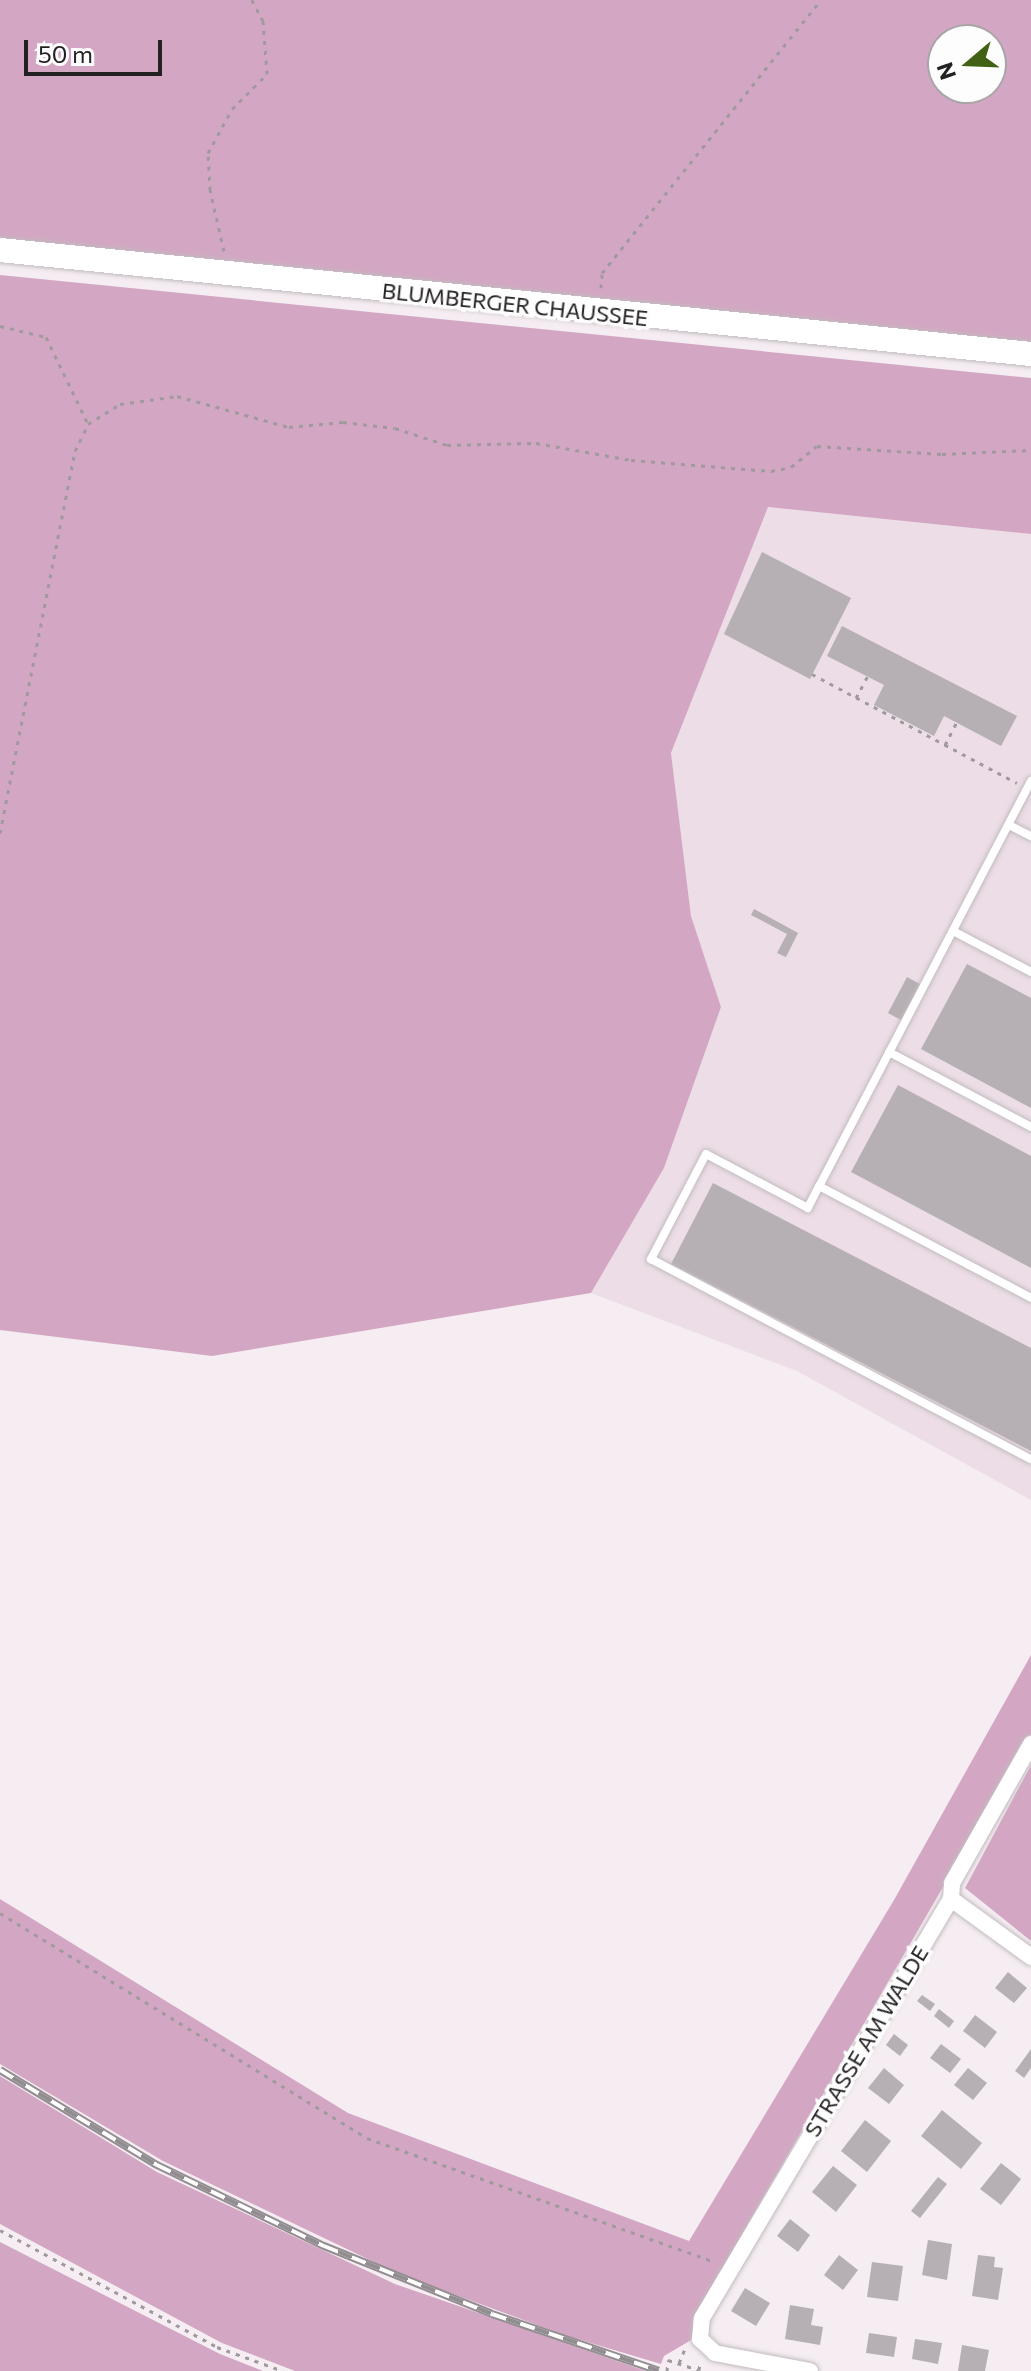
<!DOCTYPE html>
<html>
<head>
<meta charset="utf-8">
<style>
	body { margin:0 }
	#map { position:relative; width:1031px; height:2371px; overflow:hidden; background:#f5edf2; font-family:Commissioner,sans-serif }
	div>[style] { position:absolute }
	.built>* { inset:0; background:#ecdde6 }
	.forest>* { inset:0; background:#d3a7c3 }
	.building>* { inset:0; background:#b6afb3 }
	.path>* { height:3px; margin-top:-1.5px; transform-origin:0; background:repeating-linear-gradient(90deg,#a09a9e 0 4px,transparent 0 10px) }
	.roads { filter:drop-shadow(0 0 2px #c2bbbf) drop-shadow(0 0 2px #c2bbbf) }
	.lane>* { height:8px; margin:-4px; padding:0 4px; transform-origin:4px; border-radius:4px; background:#fff }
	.street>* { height:16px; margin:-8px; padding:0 8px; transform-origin:8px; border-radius:8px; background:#fff }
	.primary>* { height:24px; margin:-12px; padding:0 12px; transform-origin:12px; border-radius:12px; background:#fff }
	.rail>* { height:8px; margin-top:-4px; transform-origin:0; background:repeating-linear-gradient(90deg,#fefdfe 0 15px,#928d90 0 30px); box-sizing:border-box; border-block:2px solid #928d90 }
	span { translate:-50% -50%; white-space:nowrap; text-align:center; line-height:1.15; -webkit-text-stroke:7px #fefdfe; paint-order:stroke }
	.street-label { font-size:22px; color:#242123 }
	.north { position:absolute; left:927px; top:24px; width:80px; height:80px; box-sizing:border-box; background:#fefdfe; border:2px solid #a7a5a6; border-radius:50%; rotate:251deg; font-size:22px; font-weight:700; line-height:32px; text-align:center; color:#242123 }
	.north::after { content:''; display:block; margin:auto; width:28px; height:36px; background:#416115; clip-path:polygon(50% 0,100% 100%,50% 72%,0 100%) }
	.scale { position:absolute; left:24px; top:40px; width:138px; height:36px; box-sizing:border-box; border:4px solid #242123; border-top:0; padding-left:10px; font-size:24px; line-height:28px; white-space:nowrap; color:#242123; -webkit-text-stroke:6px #fefdfe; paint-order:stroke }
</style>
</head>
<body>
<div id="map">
	<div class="built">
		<i style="clip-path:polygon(768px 507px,1031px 534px,1031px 1500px,797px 1371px,591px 1293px,664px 1168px,721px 1007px,691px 916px,671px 753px)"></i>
	</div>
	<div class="forest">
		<i style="clip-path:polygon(evenodd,0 0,1031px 0,1031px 342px,0 238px,0 0,943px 40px,991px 40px,991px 88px,943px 88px,943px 40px)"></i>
		<i style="clip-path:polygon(0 275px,1031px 378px,1031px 534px,768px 507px,671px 753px,691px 916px,721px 1007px,664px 1168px,591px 1293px,212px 1356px,0 1330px)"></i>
		<i style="clip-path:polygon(1031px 1655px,1031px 1735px,693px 2319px,693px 2339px,664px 2356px,661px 2364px,567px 2336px,399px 2274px,163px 2161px,0 2064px,0 1899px,348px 2113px,689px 2241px,894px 1900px)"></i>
		<i style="clip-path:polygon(1031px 1765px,1031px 1941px,965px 1888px)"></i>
		<i style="clip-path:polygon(0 2076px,157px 2172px,395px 2284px,646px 2371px,295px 2371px,222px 2343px,0 2224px)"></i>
		<i style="clip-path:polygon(0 2242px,220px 2354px,263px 2371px,0 2371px)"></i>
	</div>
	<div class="building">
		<i style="clip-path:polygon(762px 552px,851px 598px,810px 679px,724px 634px)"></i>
		<i style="clip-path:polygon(842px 626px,1017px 716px,1001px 746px,944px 716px,934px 736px,874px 705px,884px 685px,827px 656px)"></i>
		<i style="clip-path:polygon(754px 909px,798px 933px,786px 957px,777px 953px,787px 934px,751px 915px)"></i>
		<i style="clip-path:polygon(967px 964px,1031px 998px,1031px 1108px,921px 1049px)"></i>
		<i style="clip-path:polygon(907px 977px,920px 984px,901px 1020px,888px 1013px)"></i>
		<i style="clip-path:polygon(898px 1085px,1031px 1156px,1031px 1268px,851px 1172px)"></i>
		<i style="clip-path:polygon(713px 1183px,1031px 1348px,1031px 1451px,671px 1264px)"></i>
		<i style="clip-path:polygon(1008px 1972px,1027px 1988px,1014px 2003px,995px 1988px)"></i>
		<i style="clip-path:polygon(922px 1995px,935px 2004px,930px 2011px,917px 2001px)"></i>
		<i style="clip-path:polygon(939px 2009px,954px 2021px,949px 2028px,934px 2016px)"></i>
		<i style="clip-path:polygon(975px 2015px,997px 2032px,985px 2048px,963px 2031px)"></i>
		<i style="clip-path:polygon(894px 2034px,908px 2045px,900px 2056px,886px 2045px)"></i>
		<i style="clip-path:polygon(941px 2044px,961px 2059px,950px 2073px,930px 2058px)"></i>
		<i style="clip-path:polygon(1031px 2049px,1031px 2068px,1024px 2078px,1015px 2071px)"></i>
		<i style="clip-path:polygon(884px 2068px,904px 2085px,889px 2104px,868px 2088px)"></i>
		<i style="clip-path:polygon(968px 2068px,987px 2083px,973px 2100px,954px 2085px)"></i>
		<i style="clip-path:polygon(942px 2110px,982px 2143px,961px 2169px,921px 2136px)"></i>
		<i style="clip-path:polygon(865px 2120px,891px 2141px,867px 2172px,841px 2151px)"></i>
		<i style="clip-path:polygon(1001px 2163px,1021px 2179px,1001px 2205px,980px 2189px)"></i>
		<i style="clip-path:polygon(833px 2166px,857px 2185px,836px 2212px,812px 2192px)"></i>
		<i style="clip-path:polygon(938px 2177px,947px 2184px,920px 2218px,911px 2211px)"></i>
		<i style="clip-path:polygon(790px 2219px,810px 2235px,798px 2252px,777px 2236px)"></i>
		<i style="clip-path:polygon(928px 2240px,952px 2244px,947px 2280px,922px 2275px)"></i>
		<i style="clip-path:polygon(839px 2255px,858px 2270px,843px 2290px,824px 2275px)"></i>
		<i style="clip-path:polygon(978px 2255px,995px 2257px,994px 2267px,1003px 2268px,998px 2300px,972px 2296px)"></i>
		<i style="clip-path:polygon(872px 2262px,903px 2266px,898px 2301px,867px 2297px)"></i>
		<i style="clip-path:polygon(745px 2288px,770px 2303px,756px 2326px,731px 2311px)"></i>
		<i style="clip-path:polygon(790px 2305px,814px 2309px,811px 2325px,823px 2327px,820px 2345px,785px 2339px)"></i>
		<i style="clip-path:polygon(869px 2333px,897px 2337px,894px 2357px,866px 2353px)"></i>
		<i style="clip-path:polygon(915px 2339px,942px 2343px,938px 2364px,912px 2359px)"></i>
		<i style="clip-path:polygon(962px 2345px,989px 2350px,985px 2371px,958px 2371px)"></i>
	</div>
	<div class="path">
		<i style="left:224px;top:251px;width:63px;rotate:-102.9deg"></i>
		<i style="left:210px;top:190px;width:37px;rotate:-93deg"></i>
		<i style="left:208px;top:153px;width:50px;rotate:-61.4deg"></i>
		<i style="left:232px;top:109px;width:49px;rotate:-45deg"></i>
		<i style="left:267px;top:74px;width:53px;rotate:-94.3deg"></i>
		<i style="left:263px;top:21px;width:24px;rotate:-118deg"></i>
		<i style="left:601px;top:288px;width:15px;rotate:-86deg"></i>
		<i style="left:602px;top:273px;width:350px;rotate:-51.3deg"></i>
		<i style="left:0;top:326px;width:47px;rotate:13.4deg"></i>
		<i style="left:46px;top:337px;width:97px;rotate:64.2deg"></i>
		<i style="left:812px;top:674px;width:232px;rotate:28deg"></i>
		<i style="left:856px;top:698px;width:24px;rotate:-62deg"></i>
		<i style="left:945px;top:745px;width:25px;rotate:-63deg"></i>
		<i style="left:0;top:833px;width:389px;rotate:-78.9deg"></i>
		<i style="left:75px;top:451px;width:30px;rotate:-64deg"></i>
		<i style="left:88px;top:424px;width:38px;rotate:-32deg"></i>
		<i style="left:120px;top:404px;width:58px;rotate:-8deg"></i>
		<i style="left:177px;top:396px;width:116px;rotate:15.5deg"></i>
		<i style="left:289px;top:427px;width:54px;rotate:-5.3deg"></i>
		<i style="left:343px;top:422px;width:52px;rotate:6.6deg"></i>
		<i style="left:395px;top:428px;width:55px;rotate:18.1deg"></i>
		<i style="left:447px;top:445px;width:89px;rotate:-1.3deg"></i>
		<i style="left:536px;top:443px;width:97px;rotate:10.1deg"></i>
		<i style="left:631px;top:460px;width:140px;rotate:4.5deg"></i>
		<i style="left:771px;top:471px;width:20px;rotate:-11deg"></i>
		<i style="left:791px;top:467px;width:33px;rotate:-39deg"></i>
		<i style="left:817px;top:446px;width:125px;rotate:3.7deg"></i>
		<i style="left:942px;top:454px;width:89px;rotate:-2.6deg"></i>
		<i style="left:0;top:1913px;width:430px;rotate:31.5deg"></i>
		<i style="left:367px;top:2138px;width:370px;rotate:19.6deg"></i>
		<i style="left:0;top:2230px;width:247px;rotate:28.3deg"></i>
		<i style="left:217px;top:2347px;width:70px;rotate:20deg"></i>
		<i style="left:679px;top:2363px;width:15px;rotate:-67deg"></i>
		<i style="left:667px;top:2371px;width:11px;rotate:-85deg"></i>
		<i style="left:668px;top:2360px;width:33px;rotate:18deg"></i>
		<i style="left:699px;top:2370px;width:6px;rotate:-81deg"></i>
	</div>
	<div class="roads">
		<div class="lane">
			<i style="left:1031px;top:781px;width:457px;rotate:117.6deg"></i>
			<i style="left:819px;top:1186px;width:240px;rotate:27.8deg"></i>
			<i style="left:1009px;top:825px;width:25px;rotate:27deg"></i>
			<i style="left:953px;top:931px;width:88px;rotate:27.7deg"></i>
			<i style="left:889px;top:1052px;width:161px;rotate:27.8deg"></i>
			<i style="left:819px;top:1186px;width:25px;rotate:117deg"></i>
			<i style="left:808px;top:1208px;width:115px;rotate:-152.1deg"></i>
			<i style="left:706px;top:1154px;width:119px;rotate:117.6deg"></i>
			<i style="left:651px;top:1259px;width:429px;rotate:27.8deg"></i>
		</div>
		<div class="street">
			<i style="left:951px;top:1899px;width:99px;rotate:35.9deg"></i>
			<i style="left:810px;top:2371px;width:97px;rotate:-169.3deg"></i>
			<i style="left:715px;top:2353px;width:21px;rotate:-137deg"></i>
			<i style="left:700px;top:2339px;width:21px;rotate:-85deg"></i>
			<i style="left:702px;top:2318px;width:487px;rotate:-59.3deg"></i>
			<i style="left:951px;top:1899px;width:16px;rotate:-86deg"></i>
			<i style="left:952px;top:1883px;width:160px;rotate:-60.4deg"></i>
		</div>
		<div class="primary">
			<i style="left:0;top:250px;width:1036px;rotate:5.76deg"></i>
		</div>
	</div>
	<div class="rail">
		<i style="left:0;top:2070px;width:184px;rotate:31.2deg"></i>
		<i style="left:157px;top:2165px;width:186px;rotate:25.9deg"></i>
		<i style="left:324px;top:2246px;width:181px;rotate:22deg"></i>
		<i style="left:492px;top:2314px;width:176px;rotate:18.8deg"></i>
	</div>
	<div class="street-label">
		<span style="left:515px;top:304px;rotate:6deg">BLUMBERGER CHAUSSEE</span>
		<span style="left:866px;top:2041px;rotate:-59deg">STRASSE AM WALDE</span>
	</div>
	<div class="north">N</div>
	<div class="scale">50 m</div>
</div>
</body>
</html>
